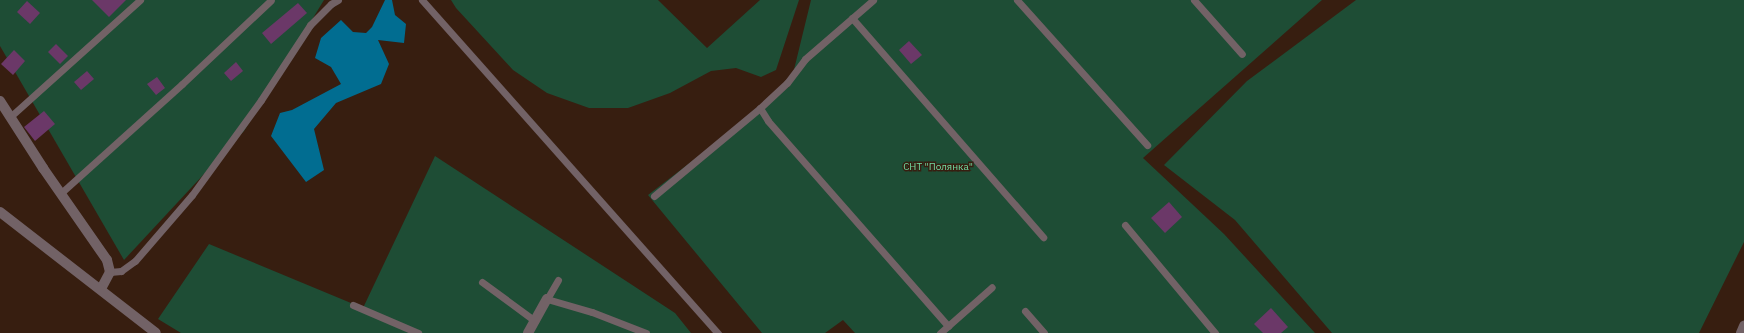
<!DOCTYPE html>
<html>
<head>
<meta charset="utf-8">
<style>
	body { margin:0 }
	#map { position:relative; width:1744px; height:333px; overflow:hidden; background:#371e10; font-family:"IBM Plex Sans",sans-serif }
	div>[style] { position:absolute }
	.green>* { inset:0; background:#1e4d35 }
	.water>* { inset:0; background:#016d91 }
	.building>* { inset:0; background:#6b3868 }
	.lane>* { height:7px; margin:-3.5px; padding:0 3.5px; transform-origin:3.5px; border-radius:3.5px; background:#726266 }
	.street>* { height:10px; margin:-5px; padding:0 5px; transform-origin:5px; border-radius:5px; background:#726266 }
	span { translate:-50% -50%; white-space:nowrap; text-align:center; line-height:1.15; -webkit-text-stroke:3px #371e10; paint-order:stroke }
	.park-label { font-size:10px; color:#72dca3 }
</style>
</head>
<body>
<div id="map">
	<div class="green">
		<i style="clip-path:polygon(0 0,324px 0,244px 131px,124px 260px,0 46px)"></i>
		<i style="clip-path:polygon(451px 0,658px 0,707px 48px,760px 0,799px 0,776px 70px,761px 77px,736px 68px,711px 71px,670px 93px,628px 108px,589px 108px,547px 93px,513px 70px,456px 8px)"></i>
		<i style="clip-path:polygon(811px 0,1322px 0,1143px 158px,1224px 234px,1315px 333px,855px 333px,843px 320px,825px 333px,762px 333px,648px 195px,790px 86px)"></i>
		<i style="clip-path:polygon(1356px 0,1744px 0,1744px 242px,1699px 333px,1332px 333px,1235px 220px,1164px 165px,1247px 81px)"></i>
		<i style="clip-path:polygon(435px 156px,675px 313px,691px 333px,181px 333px,158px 319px,209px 244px,363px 308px)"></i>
	</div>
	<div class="water">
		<i style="clip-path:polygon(385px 0,392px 0,395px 15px,406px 24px,404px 43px,378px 40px,389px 64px,381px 84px,336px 103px,314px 129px,324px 170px,306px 182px,271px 136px,280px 113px,292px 110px,341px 84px,331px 67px,315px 58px,321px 38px,341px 20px,353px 32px,366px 33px,372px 27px)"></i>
	</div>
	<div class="building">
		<i style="clip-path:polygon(92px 0,126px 0,109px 17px)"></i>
		<i style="clip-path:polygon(27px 1px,40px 13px,30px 24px,17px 12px)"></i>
		<i style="clip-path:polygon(298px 3px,307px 13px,271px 44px,262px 33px)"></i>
		<i style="clip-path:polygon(909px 41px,922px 55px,911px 64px,899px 50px)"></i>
		<i style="clip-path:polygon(56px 44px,68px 56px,60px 64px,48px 52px)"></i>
		<i style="clip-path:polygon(14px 50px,25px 61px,13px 75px,1px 64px)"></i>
		<i style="clip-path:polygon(236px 62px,243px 71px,231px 81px,224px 73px)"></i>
		<i style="clip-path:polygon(87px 71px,94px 79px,81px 90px,74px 82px)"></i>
		<i style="clip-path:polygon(157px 77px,165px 88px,156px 95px,147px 84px)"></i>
		<i style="clip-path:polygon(44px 111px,55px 124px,35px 141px,24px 127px)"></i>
		<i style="clip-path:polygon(1169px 202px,1182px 217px,1165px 233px,1151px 218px)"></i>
		<i style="clip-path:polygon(1271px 308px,1288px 327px,1281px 333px,1263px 333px,1254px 324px)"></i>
	</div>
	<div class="lane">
		<i style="left:422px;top:0;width:446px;rotate:48.4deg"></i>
		<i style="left:1017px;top:0;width:195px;rotate:48.1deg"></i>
		<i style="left:1194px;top:0;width:72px;rotate:48.4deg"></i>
		<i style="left:852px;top:18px;width:291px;rotate:48.9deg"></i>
		<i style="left:760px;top:108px;width:15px;rotate:58deg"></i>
		<i style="left:768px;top:121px;width:273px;rotate:48.7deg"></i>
		<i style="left:10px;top:117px;width:175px;rotate:-42deg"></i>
		<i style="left:61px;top:193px;width:163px;rotate:-42deg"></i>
		<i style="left:182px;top:84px;width:122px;rotate:-43.3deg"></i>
		<i style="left:654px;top:196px;width:138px;rotate:-39.7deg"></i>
		<i style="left:760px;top:108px;width:37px;rotate:-43deg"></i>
		<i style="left:787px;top:83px;width:30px;rotate:-53deg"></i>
		<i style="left:805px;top:59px;width:90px;rotate:-40.9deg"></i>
		<i style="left:1125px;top:225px;width:141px;rotate:50.2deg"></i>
		<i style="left:110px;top:272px;width:11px;rotate:-5deg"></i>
		<i style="left:121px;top:271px;width:17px;rotate:-36deg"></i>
		<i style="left:135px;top:261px;width:87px;rotate:-49.2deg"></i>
		<i style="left:192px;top:195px;width:117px;rotate:-54deg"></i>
		<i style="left:261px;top:100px;width:90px;rotate:-56.8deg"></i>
		<i style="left:310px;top:25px;width:30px;rotate:-45deg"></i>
		<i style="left:331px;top:4px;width:8px;rotate:-30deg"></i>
		<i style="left:558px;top:280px;width:22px;rotate:120deg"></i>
		<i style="left:547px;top:299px;width:47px;rotate:16.1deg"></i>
		<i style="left:592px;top:312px;width:58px;rotate:21.3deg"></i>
		<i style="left:482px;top:282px;width:66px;rotate:36.3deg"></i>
		<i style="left:353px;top:305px;width:71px;rotate:23.3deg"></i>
		<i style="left:1025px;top:311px;width:29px;rotate:49deg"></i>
		<i style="left:940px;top:333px;width:69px;rotate:-41.5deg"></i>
	</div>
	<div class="street">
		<i style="left:0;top:101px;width:80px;rotate:57.3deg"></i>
		<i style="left:43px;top:168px;width:112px;rotate:55.2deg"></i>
		<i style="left:107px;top:260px;width:12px;rotate:76deg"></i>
		<i style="left:110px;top:272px;width:19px;rotate:118deg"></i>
		<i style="left:0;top:212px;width:197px;rotate:37.8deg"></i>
		<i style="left:528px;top:333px;width:39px;rotate:-61deg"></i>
		<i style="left:1741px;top:333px;width:8px;rotate:-67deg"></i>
	</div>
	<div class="park-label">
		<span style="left:938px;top:167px">СНТ "Полянка"</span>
	</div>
</div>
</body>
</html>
